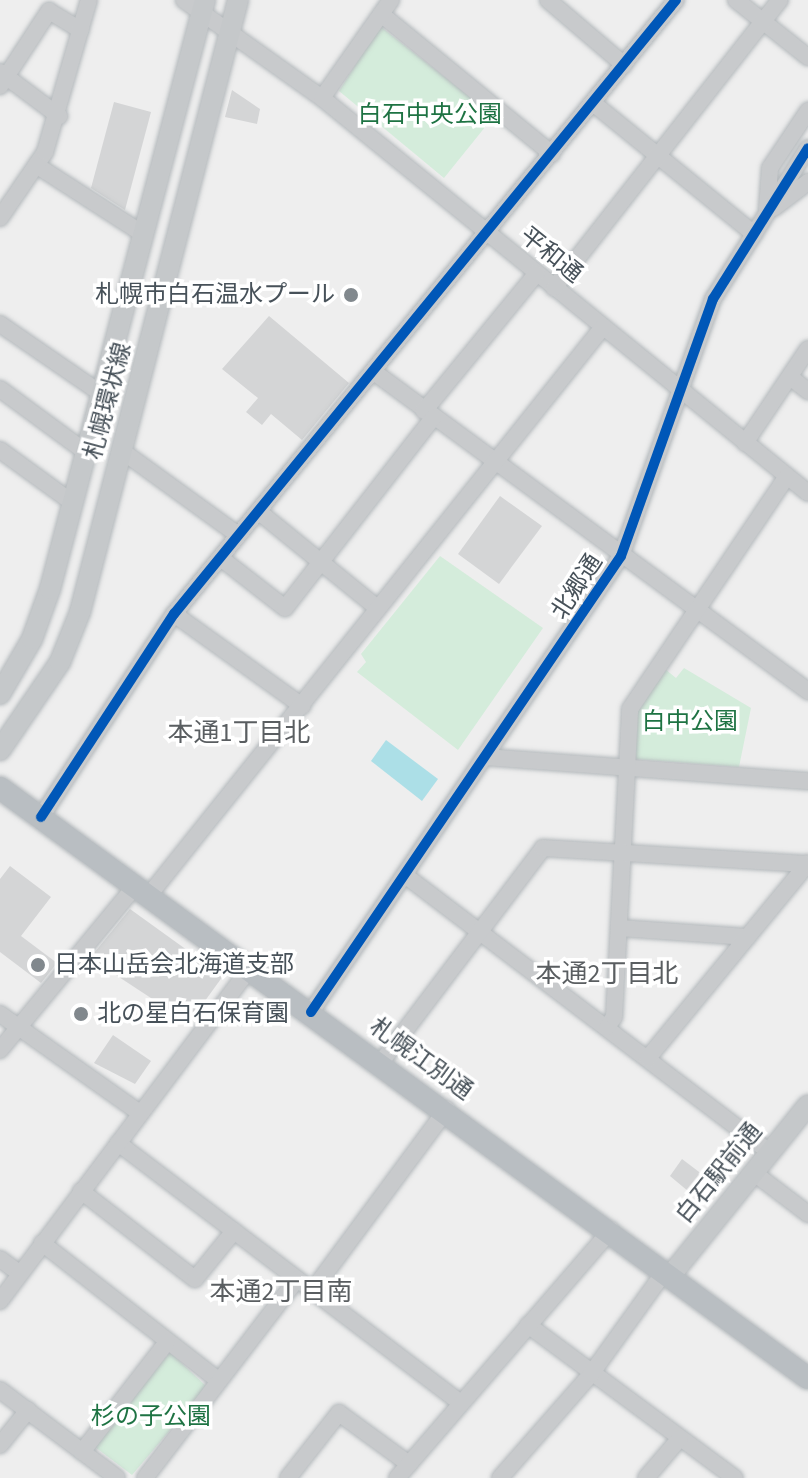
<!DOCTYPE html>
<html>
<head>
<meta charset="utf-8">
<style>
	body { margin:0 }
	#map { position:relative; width:808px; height:1478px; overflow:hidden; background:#eee; font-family:"Source Sans 3","Noto Sans JP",sans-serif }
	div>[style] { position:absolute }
	.green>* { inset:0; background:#d4ecdb }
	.water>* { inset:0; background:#acdfe7 }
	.building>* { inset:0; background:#d4d5d6 }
	.roads { filter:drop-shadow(0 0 2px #b4b9bc) drop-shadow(0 0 2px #b4b9bc) }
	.minor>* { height:16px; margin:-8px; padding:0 8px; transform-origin:8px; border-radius:8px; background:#c8cacc }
	.major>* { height:20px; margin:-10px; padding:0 10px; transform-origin:10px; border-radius:10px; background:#c5c8ca }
	.highway>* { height:22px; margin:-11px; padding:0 11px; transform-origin:11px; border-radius:11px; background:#b9bec2 }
	.cycleway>* { height:10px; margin:-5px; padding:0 5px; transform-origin:5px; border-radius:5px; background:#0057b8 }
	.dots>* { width:22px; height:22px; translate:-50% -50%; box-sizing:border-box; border:4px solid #fff; border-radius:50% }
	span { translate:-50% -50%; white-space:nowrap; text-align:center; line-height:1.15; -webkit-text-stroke:7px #fff; paint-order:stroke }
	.park-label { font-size:24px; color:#1e7343 }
	.street-label { font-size:24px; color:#475159 }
	.poi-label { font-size:24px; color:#475159 }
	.right { translate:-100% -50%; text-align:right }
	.left { translate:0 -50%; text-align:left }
	.neighbourhood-label { font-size:26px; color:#5a5e61 }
</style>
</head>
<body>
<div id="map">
	<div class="green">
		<i style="clip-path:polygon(380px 26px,494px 116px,444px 178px,339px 91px)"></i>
		<i style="clip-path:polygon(440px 556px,543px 628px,458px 750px,357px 672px,366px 662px,361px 654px)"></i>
		<i style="clip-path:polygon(684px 668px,751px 708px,739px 767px,634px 759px,637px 713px,665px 669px,676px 678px)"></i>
		<i style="clip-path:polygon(170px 1352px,207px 1387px,132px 1475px,95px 1447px)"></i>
	</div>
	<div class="water">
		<i style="clip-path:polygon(386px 740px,438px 779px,422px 801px,371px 761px)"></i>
	</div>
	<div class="building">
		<i style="clip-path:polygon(232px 90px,260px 109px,257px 124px,225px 117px)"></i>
		<i style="clip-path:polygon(114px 102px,151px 112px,125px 210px,91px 188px)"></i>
		<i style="clip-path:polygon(269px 316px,349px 383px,302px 440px,271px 414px,262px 425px,246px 412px,258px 398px,222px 369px)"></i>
		<i style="clip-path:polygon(500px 496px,542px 526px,499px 584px,458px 554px)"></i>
		<i style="clip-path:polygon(10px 866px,51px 897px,21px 936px,57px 963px,41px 983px,0 952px,0 879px)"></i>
		<i style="clip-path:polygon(130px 909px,223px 976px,189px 1023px,90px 958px)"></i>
		<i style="clip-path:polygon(113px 1035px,151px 1061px,135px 1084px,94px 1063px)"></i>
		<i style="clip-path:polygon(682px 1159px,715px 1184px,701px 1202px,670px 1176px)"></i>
	</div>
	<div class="roads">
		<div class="minor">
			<i style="left:184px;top:0;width:169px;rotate:35.4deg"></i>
			<i style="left:322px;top:98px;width:626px;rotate:39.1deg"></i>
			<i style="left:548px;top:0;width:100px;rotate:40.5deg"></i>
			<i style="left:736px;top:0;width:92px;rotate:38.4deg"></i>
			<i style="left:381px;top:14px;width:221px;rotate:39.3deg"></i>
			<i style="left:0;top:72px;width:74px;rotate:36.7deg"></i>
			<i style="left:0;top:86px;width:90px;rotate:-56.8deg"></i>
			<i style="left:49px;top:11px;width:37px;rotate:31deg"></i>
			<i style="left:322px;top:98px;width:120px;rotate:-54.9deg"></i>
			<i style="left:593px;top:103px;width:208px;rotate:39.1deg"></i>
			<i style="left:36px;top:165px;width:127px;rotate:32.8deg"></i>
			<i style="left:767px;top:208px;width:40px;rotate:-85.7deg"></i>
			<i style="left:770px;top:168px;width:69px;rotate:-56.3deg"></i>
			<i style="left:774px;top:208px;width:43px;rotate:-37.4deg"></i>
			<i style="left:0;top:218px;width:80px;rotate:-55.7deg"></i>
			<i style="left:45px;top:152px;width:158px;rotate:-73.9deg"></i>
			<i style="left:554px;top:288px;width:366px;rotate:-51.9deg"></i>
			<i style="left:0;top:324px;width:124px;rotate:34.5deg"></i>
			<i style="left:374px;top:372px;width:539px;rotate:36.32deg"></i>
			<i style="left:790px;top:377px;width:23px;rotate:38deg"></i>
			<i style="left:0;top:389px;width:108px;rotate:36.3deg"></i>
			<i style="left:424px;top:411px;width:177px;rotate:-50.7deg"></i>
			<i style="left:745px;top:443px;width:113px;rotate:-56.2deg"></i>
			<i style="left:0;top:450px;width:90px;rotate:36deg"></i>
			<i style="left:122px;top:451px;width:143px;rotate:35.9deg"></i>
			<i style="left:258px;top:511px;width:151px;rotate:39.1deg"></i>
			<i style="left:222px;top:559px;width:80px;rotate:37.9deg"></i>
			<i style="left:285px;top:608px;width:241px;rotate:-52.1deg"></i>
			<i style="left:174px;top:614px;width:158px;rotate:35.7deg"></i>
			<i style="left:486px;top:757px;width:323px;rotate:4.3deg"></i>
			<i style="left:41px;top:817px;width:243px;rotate:-56.8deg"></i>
			<i style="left:174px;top:614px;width:793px;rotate:-50.73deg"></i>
			<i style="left:406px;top:876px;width:457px;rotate:37.2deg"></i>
			<i style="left:150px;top:894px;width:726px;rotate:-51.38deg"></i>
			<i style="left:620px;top:928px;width:128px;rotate:4deg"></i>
			<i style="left:311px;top:1012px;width:551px;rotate:-55.79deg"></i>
			<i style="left:621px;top:556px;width:273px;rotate:-70.3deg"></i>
			<i style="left:713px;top:299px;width:178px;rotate:-57.8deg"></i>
			<i style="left:0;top:1014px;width:171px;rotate:35.3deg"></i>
			<i style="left:607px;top:1027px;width:12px;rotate:-55deg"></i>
			<i style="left:614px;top:1017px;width:308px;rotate:-87deg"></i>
			<i style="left:630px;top:709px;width:281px;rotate:-56deg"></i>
			<i style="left:0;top:1050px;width:214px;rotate:-50.5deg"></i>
			<i style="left:648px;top:1058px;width:252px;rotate:-50.6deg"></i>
			<i style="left:382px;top:1061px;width:267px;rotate:-52.9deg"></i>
			<i style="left:543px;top:848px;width:264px;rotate:3.5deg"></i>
			<i style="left:118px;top:1143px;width:430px;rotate:37.2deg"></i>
			<i style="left:754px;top:1173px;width:68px;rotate:37.2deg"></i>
			<i style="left:81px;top:1191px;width:144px;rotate:37.7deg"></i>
			<i style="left:195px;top:1279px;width:62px;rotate:-50.9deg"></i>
			<i style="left:42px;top:1243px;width:224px;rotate:37.9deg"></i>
			<i style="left:0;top:1259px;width:24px;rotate:36deg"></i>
			<i style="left:313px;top:1290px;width:225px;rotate:-53.5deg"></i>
			<i style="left:0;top:1301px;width:418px;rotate:-53.1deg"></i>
			<i style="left:528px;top:1325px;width:257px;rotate:36.5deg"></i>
			<i style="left:0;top:1390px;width:146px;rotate:36.9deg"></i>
			<i style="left:0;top:1445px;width:45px;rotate:-51.3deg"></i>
			<i style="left:82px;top:1452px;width:139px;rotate:-52.3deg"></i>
			<i style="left:145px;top:1478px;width:250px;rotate:-52.6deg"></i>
			<i style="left:288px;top:1478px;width:83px;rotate:-51.9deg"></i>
			<i style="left:339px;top:1413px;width:87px;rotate:36.1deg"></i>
			<i style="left:397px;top:1478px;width:328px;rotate:-49.2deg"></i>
			<i style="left:500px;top:1478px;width:138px;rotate:-48.8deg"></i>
			<i style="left:591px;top:1374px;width:127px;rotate:-54.3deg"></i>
			<i style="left:646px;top:1478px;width:52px;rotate:-49.6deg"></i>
		</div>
		<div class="major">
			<i style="left:0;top:694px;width:64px;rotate:-59.8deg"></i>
			<i style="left:32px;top:639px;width:53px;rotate:-70.2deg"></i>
			<i style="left:50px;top:589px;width:609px;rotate:-75.26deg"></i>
			<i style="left:0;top:750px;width:107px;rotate:-55.7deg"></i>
			<i style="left:60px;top:662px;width:54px;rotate:-68.2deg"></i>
			<i style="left:80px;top:612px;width:632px;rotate:-75.52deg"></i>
			<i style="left:671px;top:1275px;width:218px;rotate:-51.1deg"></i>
		</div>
		<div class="highway">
			<i style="left:0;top:788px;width:1000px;rotate:36.14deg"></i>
		</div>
	</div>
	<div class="cycleway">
		<i style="left:41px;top:817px;width:243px;rotate:-56.8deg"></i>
		<i style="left:174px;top:614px;width:793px;rotate:-50.73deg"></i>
		<i style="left:311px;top:1012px;width:551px;rotate:-55.79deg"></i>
		<i style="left:621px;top:556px;width:273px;rotate:-70.3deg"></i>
		<i style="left:713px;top:299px;width:178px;rotate:-57.8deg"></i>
	</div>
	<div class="dots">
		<i style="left:351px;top:295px;background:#81888d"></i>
		<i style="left:38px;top:965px;background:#81888d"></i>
		<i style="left:81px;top:1014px;background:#81888d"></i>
	</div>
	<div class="park-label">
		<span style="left:430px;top:115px">白石中央公園</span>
		<span style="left:690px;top:722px">白中公園</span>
		<span style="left:151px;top:1417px">杉の子公園</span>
	</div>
	<div class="street-label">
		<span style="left:551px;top:255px;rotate:39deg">平和通</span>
		<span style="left:108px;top:401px;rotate:-75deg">札幌環状線</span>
		<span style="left:577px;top:587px;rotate:-57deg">北郷通</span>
		<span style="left:421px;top:1059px;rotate:36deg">札幌江別通</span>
		<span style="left:719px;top:1173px;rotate:-51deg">白石駅前通</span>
	</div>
	<div class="poi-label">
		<span class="right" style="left:335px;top:295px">札幌市白石温水プール</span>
		<span class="left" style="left:54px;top:965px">日本山岳会北海道支部</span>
		<span class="left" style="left:97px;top:1014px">北の星白石保育園</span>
	</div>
	<div class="neighbourhood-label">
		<span style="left:239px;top:733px">本通1丁目北</span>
		<span style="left:607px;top:974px">本通2丁目北</span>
		<span style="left:281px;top:1292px">本通2丁目南</span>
	</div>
</div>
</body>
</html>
